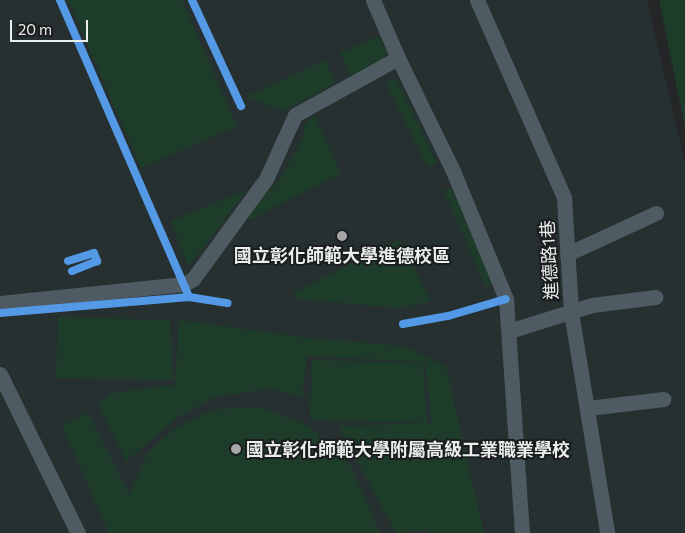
<!DOCTYPE html>
<html>
<head>
<meta charset="utf-8">
<style>
	body { margin:0 }
	#map { position:relative; width:685px; height:533px; overflow:hidden; background:#252627; font-family:Commissioner,"Noto Sans TC",sans-serif }
	div>[style] { position:absolute }
	.built>* { inset:0; background:#273031 }
	.green>* { inset:0; background:#1d3c29 }
	.lane>* { height:15px; margin:-7.5px; padding:0 7.5px; transform-origin:7.5px; border-radius:7.5px; background:#4f5b62 }
	.cycleway>* { height:8px; margin:-4px; padding:0 4px; transform-origin:4px; border-radius:4px; background:#5399e6 }
	.dots>* { width:14px; height:14px; translate:-50% -50%; box-sizing:border-box; border:2px solid #1b1e1e; border-radius:50% }
	span { translate:-50% -50%; white-space:nowrap; text-align:center; line-height:1.15; -webkit-text-stroke:4px #1b1e1e; paint-order:stroke }
	.poi-label { font-size:18px; color:#ebedee; font-weight:700 }
	.left { translate:0 -50%; text-align:left }
	.street-label { font-size:18px; color:#ebedee }
	.scale { position:absolute; left:10px; top:20px; width:78px; height:22px; box-sizing:border-box; border:2px solid #ebedee; border-top:0; padding-left:6px; font-size:15px; line-height:18px; white-space:nowrap; color:#ebedee; -webkit-text-stroke:4px #1b1e1e; paint-order:stroke }
</style>
</head>
<body>
<div id="map">
	<div class="built">
		<i style="clip-path:polygon(0 0,647px 0,685px 164px,685px 533px,0 533px)"></i>
	</div>
	<div class="green">
		<i style="clip-path:polygon(68px 0,182px 0,237px 126px,141px 168px)"></i>
		<i style="clip-path:polygon(659px 0,685px 0,685px 127px)"></i>
		<i style="clip-path:polygon(379px 36px,387px 52px,379px 64px,351px 76px,340px 53px)"></i>
		<i style="clip-path:polygon(325px 60px,336px 83px,284px 111px,246px 97px)"></i>
		<i style="clip-path:polygon(396px 78px,437px 163px,428px 167px,386px 83px)"></i>
		<i style="clip-path:polygon(314px 115px,341px 173px,250px 220px,247px 211px,279px 181px,303px 137px,304px 125px)"></i>
		<i style="clip-path:polygon(451px 187px,493px 284px,486px 287px,444px 191px)"></i>
		<i style="clip-path:polygon(248px 189px,208px 242px,188px 266px,171px 221px)"></i>
		<i style="clip-path:polygon(399px 239px,431px 301px,399px 308px,297px 299px,293px 293px)"></i>
		<i style="clip-path:polygon(58px 317px,170px 320px,173px 380px,56px 378px)"></i>
		<i style="clip-path:polygon(179px 320px,309px 338px,403px 346px,446px 366px,484px 533px,429px 533px,427px 530px,396px 533px,338px 426px,432px 423px,425px 362px,307px 356px,302px 397px,272px 389px,217px 396px,177px 418px,126px 461px,98px 404px,112px 393px,175px 385px)"></i>
		<i style="clip-path:polygon(312px 360px,423px 363px,427px 423px,310px 420px)"></i>
		<i style="clip-path:polygon(261px 407px,309px 426px,350px 464px,380px 533px,109px 533px,62px 426px,88px 413px,129px 494px,148px 452px,177px 427px,216px 409px)"></i>
	</div>
	<div class="lane">
		<i style="left:373px;top:0;width:63px;rotate:66.7deg"></i>
		<i style="left:477px;top:0;width:215px;rotate:66.2deg"></i>
		<i style="left:564px;top:197px;width:115px;rotate:86.5deg"></i>
		<i style="left:571px;top:312px;width:224px;rotate:80.7deg"></i>
		<i style="left:567px;top:254px;width:98px;rotate:-24.7deg"></i>
		<i style="left:0;top:303px;width:185px;rotate:-5.9deg"></i>
		<i style="left:184px;top:284px;width:10px;rotate:-29deg"></i>
		<i style="left:193px;top:279px;width:124px;rotate:-53.9deg"></i>
		<i style="left:266px;top:179px;width:70px;rotate:-65.6deg"></i>
		<i style="left:295px;top:115px;width:118px;rotate:-29deg"></i>
		<i style="left:398px;top:58px;width:126px;rotate:64deg"></i>
		<i style="left:453px;top:171px;width:139px;rotate:67.5deg"></i>
		<i style="left:506px;top:299px;width:235px;rotate:86.1deg"></i>
		<i style="left:509px;top:331px;width:87px;rotate:-17.4deg"></i>
		<i style="left:592px;top:305px;width:64px;rotate:-7.2deg"></i>
		<i style="left:0;top:374px;width:177px;rotate:63.9deg"></i>
		<i style="left:588px;top:408px;width:76px;rotate:-6.8deg"></i>
	</div>
	<div class="cycleway">
		<i style="left:60px;top:0;width:324px;rotate:66.5deg"></i>
		<i style="left:192px;top:0;width:117px;rotate:65.2deg"></i>
		<i style="left:68px;top:261px;width:27px;rotate:-17deg"></i>
		<i style="left:94px;top:253px;width:9px;rotate:69deg"></i>
		<i style="left:97px;top:261px;width:27px;rotate:158deg"></i>
		<i style="left:0;top:313px;width:190px;rotate:-4.8deg"></i>
		<i style="left:189px;top:297px;width:39px;rotate:9deg"></i>
		<i style="left:403px;top:324px;width:46px;rotate:-10.1deg"></i>
		<i style="left:448px;top:316px;width:60px;rotate:-16.3deg"></i>
	</div>
	<div class="dots">
		<i style="left:342px;top:236px;background:#a6a7a8"></i>
		<i style="left:236px;top:449px;background:#a6a7a8"></i>
	</div>
	<div class="poi-label">
		<span style="left:342px;top:255px">國立彰化師範大學進德校區</span>
		<span class="left" style="left:246px;top:449px">國立彰化師範大學附屬高級工業職業學校</span>
	</div>
	<div class="street-label">
		<span style="left:549px;top:260px;rotate:-93deg">進德路1巷</span>
	</div>
	<div class="scale">20 m</div>
</div>
</body>
</html>
